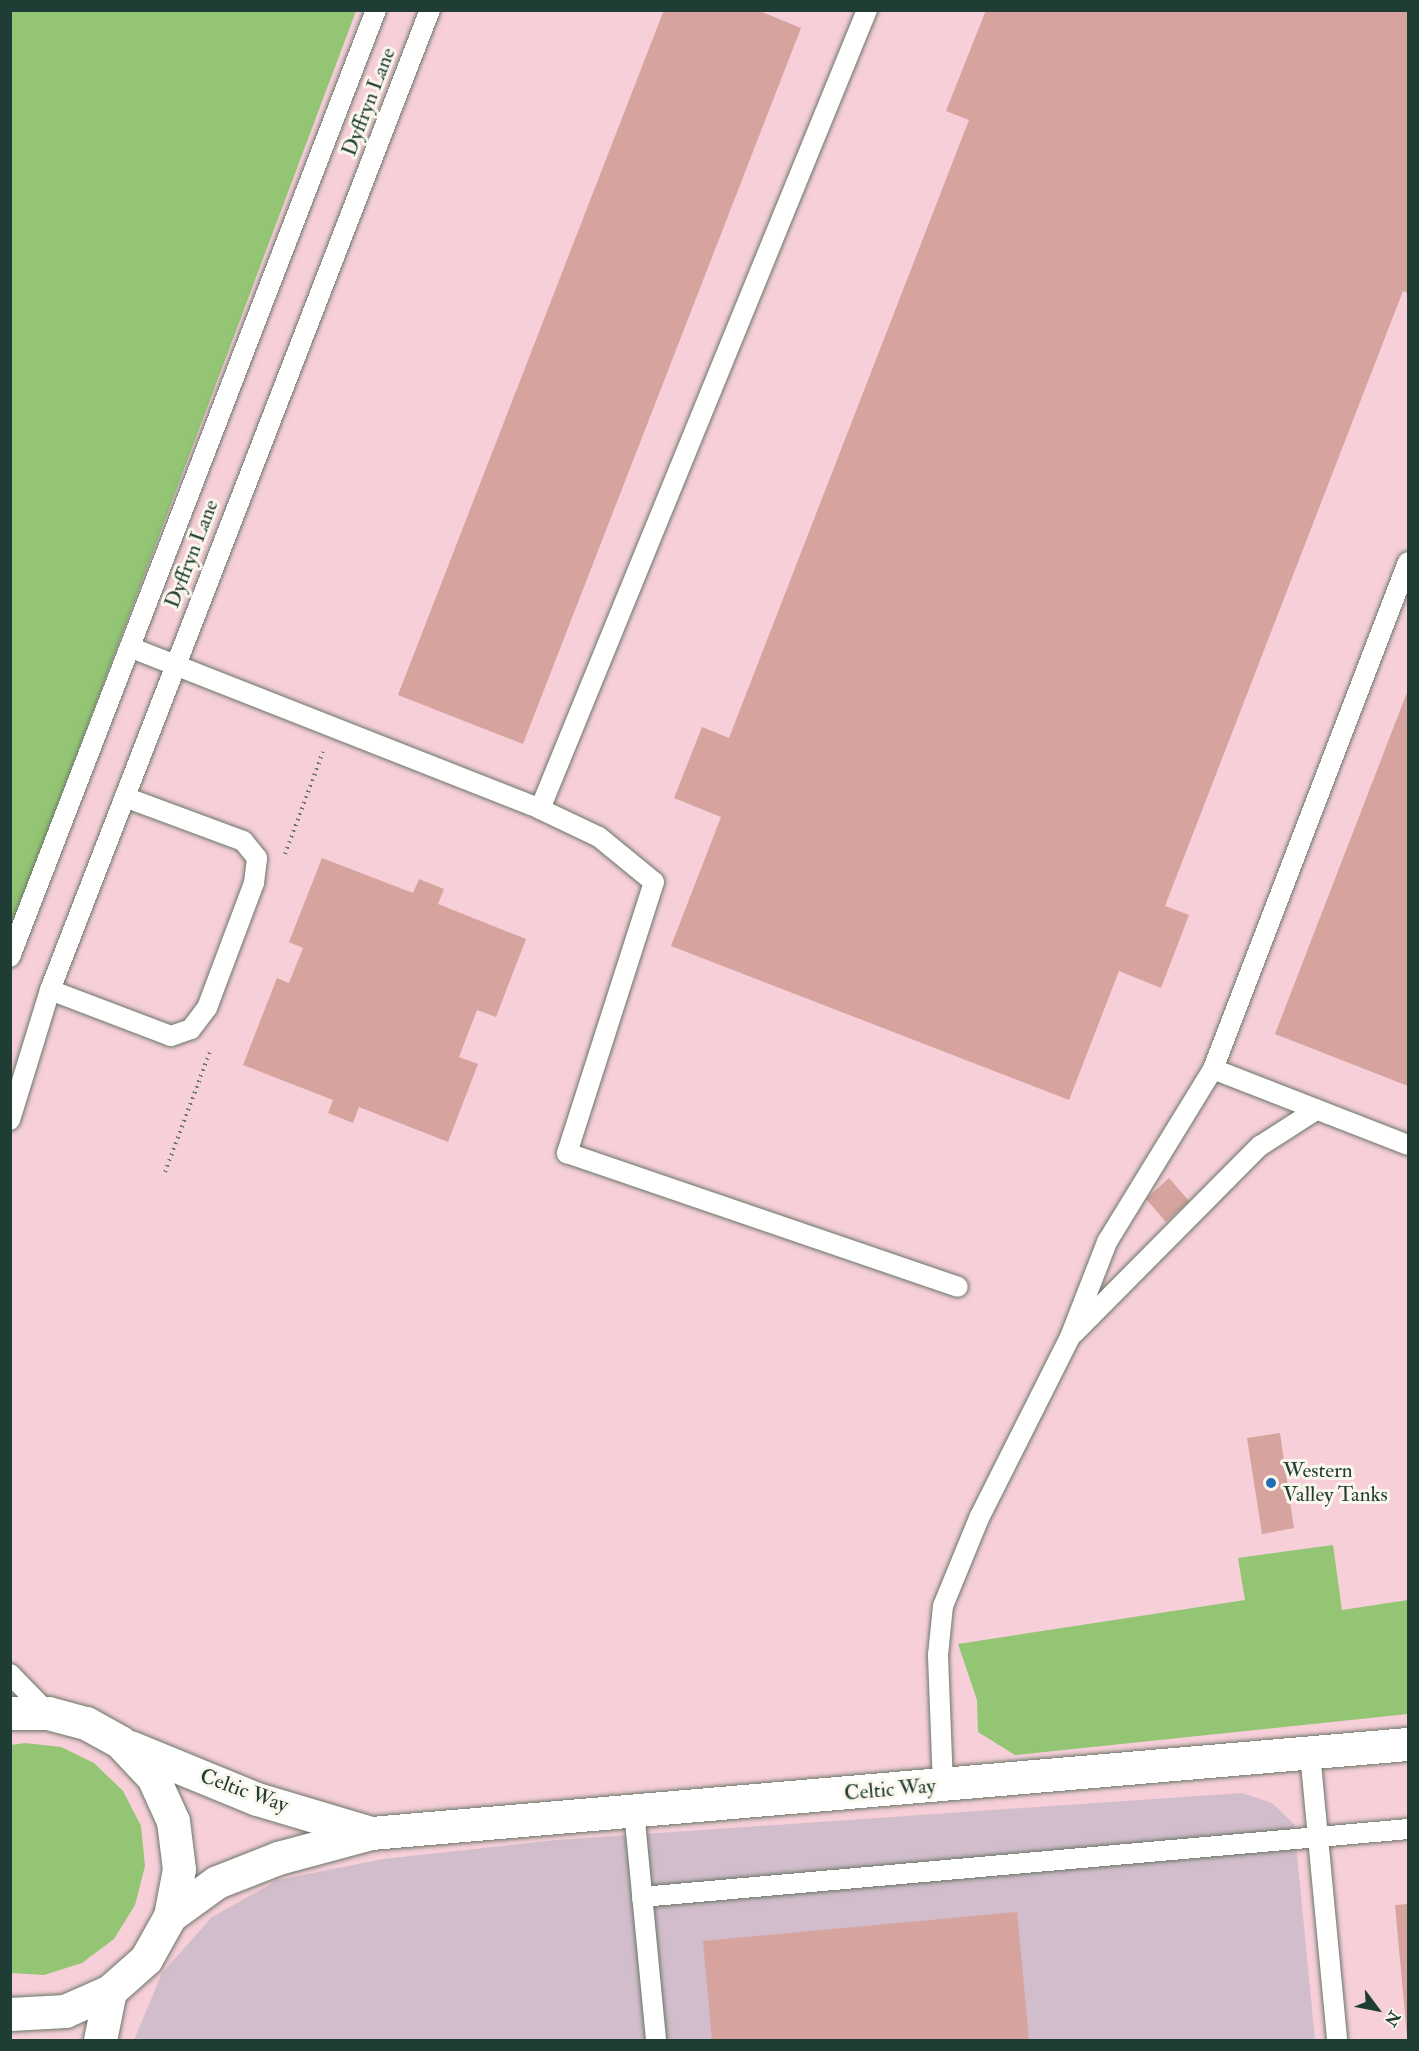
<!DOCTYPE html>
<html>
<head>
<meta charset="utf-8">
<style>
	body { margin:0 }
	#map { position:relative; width:1419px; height:2051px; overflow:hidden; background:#f5e0c6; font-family:"IM FELL Double Pica",serif }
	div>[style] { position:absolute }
	.built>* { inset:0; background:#f6cfd9 }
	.industrial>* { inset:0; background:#d1bdcb }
	.green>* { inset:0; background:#93c575 }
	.building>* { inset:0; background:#d6a39e }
	.path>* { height:4px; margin-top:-2px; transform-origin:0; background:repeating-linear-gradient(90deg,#6a7667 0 1.5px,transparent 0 6px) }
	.roads { filter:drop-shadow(0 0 2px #6a7667) drop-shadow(0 0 2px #6a7667) }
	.lane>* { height:20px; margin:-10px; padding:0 10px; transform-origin:10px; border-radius:10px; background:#fff }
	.secondary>* { height:33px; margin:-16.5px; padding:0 16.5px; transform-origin:16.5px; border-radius:16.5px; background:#fff }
	.dots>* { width:16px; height:16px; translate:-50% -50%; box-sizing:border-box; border:3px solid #fbf7ec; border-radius:50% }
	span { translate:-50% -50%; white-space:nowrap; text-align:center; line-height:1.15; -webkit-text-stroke:6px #fbf7ec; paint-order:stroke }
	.street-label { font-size:21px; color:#1f3d34 }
	.poi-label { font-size:21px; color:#1f3d34 }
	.left { translate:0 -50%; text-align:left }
	.frame { position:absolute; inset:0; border:12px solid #1f3d34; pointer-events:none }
	.north { position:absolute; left:1347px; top:1979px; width:60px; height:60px; -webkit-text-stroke:4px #fbf7ec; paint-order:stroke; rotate:122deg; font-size:16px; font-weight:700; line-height:24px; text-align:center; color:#1f3d34 }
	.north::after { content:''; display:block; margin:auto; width:21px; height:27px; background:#1f3d34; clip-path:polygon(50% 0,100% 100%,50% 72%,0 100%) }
</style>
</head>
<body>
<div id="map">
	<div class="built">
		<i style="clip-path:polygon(11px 11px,1408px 11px,1408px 2040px,11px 2040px)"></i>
	</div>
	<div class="industrial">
		<i style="clip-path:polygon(1242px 1793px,1272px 1803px,1294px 1824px,1315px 2040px,134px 2040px,162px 1973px,212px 1917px,278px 1880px,383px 1859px,557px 1840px)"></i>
	</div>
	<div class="green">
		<i style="clip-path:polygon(11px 11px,356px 11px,11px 930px)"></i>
		<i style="clip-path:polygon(1333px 1545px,1342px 1610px,1408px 1600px,1408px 1714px,1015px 1755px,978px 1732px,977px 1700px,958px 1644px,1245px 1600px,1238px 1558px)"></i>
		<i style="clip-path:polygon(25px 1743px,61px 1747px,94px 1763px,123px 1791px,141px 1826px,145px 1866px,135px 1905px,114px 1939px,82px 1963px,44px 1975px,11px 1973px,11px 1745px)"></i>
	</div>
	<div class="building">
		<i style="clip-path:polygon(664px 10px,757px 10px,801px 28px,523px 744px,398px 695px)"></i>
		<i style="clip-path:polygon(986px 10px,1408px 10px,1408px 293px,1403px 291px,1165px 906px,1189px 915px,1161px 988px,1119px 971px,1069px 1100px,671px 946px,721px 817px,674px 798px,702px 727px,729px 738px,969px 120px,946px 111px)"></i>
		<i style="clip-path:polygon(1408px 690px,1408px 1086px,1275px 1034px)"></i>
		<i style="clip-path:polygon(322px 858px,413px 893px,419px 879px,444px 889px,438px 904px,526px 939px,496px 1017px,477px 1010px,459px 1057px,478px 1064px,448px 1142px,359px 1107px,353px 1123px,328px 1113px,333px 1100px,243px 1065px,277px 978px,289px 983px,303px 948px,289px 942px)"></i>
		<i style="clip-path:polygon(1169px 1178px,1189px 1201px,1166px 1222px,1146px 1199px)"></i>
		<i style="clip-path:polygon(1280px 1433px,1294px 1528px,1262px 1534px,1247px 1438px)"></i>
		<i style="clip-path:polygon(1408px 1904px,1408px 2036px,1407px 2036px,1395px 1905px)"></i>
		<i style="clip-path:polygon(1017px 1912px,1029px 2040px,712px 2040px,703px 1941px)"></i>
	</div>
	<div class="path">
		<i style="left:285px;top:854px;width:109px;rotate:-69.6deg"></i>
		<i style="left:165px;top:1172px;width:131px;rotate:-69.5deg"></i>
	</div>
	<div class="roads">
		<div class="lane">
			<i style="left:132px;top:648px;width:439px;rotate:21.5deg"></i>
			<i style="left:540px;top:809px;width:863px;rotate:-67.74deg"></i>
			<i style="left:540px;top:809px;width:65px;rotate:25.4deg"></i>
			<i style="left:599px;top:837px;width:71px;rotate:39.3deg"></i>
			<i style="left:654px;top:882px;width:285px;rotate:107.8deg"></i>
			<i style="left:567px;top:1153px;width:413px;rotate:18.9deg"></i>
			<i style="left:10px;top:957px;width:1015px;rotate:-68.87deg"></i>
			<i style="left:50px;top:990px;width:129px;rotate:20.8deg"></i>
			<i style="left:171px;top:1036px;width:21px;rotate:-19deg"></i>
			<i style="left:191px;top:1029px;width:26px;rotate:-53deg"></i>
			<i style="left:207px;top:1008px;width:134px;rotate:-69.4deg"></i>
			<i style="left:254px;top:883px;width:25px;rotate:-83deg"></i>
			<i style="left:257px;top:858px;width:22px;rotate:-129deg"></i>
			<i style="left:243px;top:841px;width:126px;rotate:-159.6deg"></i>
			<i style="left:1213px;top:1069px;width:209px;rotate:21.3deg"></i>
			<i style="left:10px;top:1120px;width:136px;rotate:-72.9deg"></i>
			<i style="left:50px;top:990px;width:1051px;rotate:-68.81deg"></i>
			<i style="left:1074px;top:1333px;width:264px;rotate:-45.2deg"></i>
			<i style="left:1260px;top:1146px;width:67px;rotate:-32.7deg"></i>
			<i style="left:10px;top:1674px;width:54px;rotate:45.7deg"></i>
			<i style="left:1310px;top:1753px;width:288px;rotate:84.6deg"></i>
			<i style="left:943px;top:1786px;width:131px;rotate:-92.2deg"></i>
			<i style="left:938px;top:1655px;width:49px;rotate:-84.2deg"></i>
			<i style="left:943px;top:1606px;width:97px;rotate:-67.7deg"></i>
			<i style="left:980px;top:1516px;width:200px;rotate:-63.3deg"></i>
			<i style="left:1070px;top:1337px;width:102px;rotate:-68.7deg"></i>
			<i style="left:1107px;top:1242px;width:203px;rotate:-58.5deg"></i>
			<i style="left:1213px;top:1069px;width:543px;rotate:-68.96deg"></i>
			<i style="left:634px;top:1811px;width:230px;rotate:84.5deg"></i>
			<i style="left:642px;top:1897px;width:769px;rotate:-5.07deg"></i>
		</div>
		<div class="secondary">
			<i style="left:10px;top:1713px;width:38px"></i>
			<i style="left:48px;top:1713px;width:39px;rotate:15deg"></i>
			<i style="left:86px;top:1723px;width:39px;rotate:29deg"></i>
			<i style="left:120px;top:1742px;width:48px;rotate:46.7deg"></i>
			<i style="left:153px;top:1777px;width:48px;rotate:65.6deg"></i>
			<i style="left:173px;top:1821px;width:48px;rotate:82.9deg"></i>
			<i style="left:179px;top:1869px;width:48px;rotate:100.8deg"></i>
			<i style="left:170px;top:1916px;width:49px;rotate:119.2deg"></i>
			<i style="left:146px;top:1959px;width:48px;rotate:138.4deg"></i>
			<i style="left:110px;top:1991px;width:49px;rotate:156deg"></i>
			<i style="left:65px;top:2011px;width:55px;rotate:176.9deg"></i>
			<i style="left:130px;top:1747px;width:137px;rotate:22.3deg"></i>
			<i style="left:257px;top:1799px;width:119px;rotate:16.6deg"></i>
			<i style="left:170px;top:1916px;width:58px;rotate:-35.9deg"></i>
			<i style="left:217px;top:1882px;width:66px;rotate:-21.5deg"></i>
			<i style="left:278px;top:1858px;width:96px;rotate:-15deg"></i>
			<i style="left:371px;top:1833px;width:1041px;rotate:-4.91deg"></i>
			<i style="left:100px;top:2040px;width:50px;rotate:-78.5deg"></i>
		</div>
	</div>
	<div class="dots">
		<i style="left:1271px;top:1483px;background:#1f6fb2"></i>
	</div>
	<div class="street-label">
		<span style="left:369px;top:102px;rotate:-69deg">Dyffryn Lane</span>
		<span style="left:192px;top:554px;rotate:-69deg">Dyffryn Lane</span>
		<span style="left:890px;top:1790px;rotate:-5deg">Celtic Way</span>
		<span style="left:244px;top:1791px;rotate:20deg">Celtic Way</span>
	</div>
	<div class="poi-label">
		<span class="left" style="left:1283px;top:1483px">Western<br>Valley Tanks</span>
	</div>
	<div class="frame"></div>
	<div class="north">N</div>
</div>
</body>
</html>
